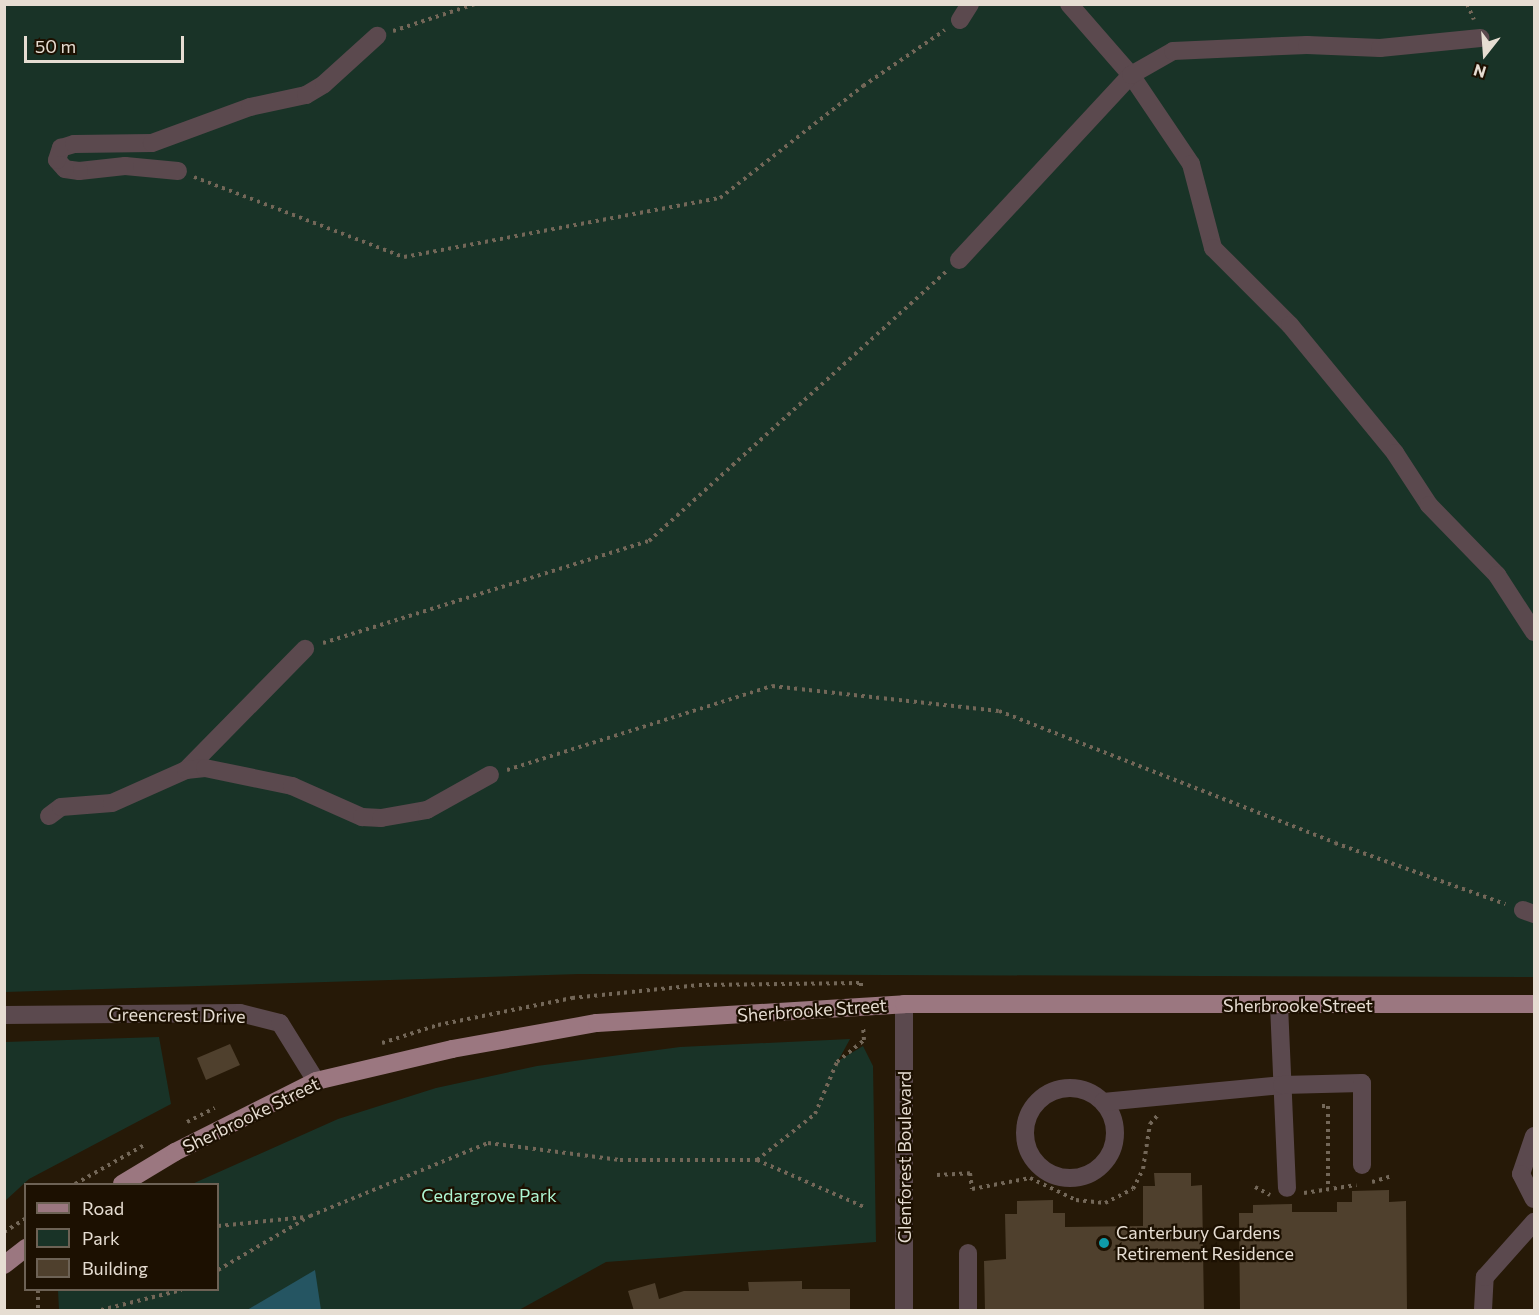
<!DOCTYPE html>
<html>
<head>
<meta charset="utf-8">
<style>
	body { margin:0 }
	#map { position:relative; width:1539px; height:1315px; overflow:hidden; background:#261907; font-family:Commissioner,sans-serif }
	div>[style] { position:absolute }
	.green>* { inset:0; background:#193327 }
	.water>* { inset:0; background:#255562 }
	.building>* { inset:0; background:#4f402d }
	.path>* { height:4px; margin-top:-2px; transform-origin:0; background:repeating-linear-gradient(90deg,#736758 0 3px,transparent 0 7.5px) }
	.minor>* { height:18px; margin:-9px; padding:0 9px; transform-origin:9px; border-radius:9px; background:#5b494e }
	.minor>.ring { margin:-9px; padding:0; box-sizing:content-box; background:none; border:18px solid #5b494e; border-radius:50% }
	.major>* { height:18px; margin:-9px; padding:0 9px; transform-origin:9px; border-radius:9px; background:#9b7780 }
	.dots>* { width:16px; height:16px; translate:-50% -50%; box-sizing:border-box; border:3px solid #1c1001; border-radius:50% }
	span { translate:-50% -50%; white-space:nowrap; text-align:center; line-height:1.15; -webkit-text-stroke:4.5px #1c1001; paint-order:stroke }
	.street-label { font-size:18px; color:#e6ddd2 }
	.park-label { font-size:18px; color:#aef6d3 }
	.poi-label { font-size:18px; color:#e6ddd2 }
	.left { translate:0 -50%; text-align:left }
	.frame { position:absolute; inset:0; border:6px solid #e6ddd2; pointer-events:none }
	.legend { position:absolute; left:24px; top:1183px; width:195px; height:108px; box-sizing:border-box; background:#1c1001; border:2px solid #6d6255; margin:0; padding:8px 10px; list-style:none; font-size:18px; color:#e6ddd2 }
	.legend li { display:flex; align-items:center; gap:12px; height:30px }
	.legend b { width:30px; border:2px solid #6d6255 }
	.north { position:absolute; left:1455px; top:24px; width:60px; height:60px; -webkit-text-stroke:4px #1c1001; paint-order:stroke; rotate:197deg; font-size:16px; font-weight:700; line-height:24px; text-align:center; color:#e6ddd2 }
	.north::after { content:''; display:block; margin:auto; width:21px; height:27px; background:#e6ddd2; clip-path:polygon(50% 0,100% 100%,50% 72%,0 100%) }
	.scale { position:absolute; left:24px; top:36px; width:160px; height:27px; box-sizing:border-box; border:3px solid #e6ddd2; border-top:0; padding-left:8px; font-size:18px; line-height:21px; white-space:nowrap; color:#e6ddd2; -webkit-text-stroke:4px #1c1001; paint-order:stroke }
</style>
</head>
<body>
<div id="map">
	<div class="green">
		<i style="clip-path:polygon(4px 5px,1534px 5px,1534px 977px,579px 974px,5px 992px)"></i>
		<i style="clip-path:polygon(159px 1037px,171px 1104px,29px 1179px,5px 1201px,5px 1042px)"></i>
		<i style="clip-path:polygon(850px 1039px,838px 1061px,863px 1046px,873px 1066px,876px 1242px,606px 1262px,519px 1310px,59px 1310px,58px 1290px,218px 1290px,218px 1184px,192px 1184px,338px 1119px,436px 1088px,537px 1066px,680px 1047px)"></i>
	</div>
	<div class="water">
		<i style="clip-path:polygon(315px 1270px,321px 1310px,247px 1310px)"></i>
	</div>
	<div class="building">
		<i style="clip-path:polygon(230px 1044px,240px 1065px,206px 1080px,197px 1058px)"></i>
		<i style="clip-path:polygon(1154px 1173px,1191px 1173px,1191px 1186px,1202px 1185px,1204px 1311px,985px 1311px,984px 1261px,1006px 1259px,1005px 1214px,1017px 1214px,1017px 1201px,1053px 1200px,1053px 1213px,1065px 1213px,1065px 1227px,1143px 1226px,1143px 1186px,1155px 1186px)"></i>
		<i style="clip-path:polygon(1389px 1190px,1389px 1202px,1406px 1201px,1407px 1311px,1240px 1311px,1239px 1213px,1253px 1213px,1253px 1205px,1292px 1204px,1292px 1212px,1337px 1212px,1337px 1202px,1352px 1202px,1352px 1191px)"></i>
		<i style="clip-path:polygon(802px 1281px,802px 1289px,850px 1289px,850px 1311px,634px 1311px,628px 1291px,655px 1283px,659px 1299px,684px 1291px,749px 1291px,748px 1282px)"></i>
	</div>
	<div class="path">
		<i style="left:1467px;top:4px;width:17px;rotate:66deg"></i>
		<i style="left:393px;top:31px;width:86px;rotate:-18.2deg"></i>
		<i style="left:194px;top:177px;width:225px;rotate:20.9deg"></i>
		<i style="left:404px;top:257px;width:321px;rotate:-10.6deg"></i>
		<i style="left:720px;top:198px;width:182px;rotate:-38.1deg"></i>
		<i style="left:863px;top:86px;width:99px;rotate:-34.3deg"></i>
		<i style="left:323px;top:643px;width:342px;rotate:-17.4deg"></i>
		<i style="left:649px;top:541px;width:401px;rotate:-42.2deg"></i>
		<i style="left:507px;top:770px;width:278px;rotate:-17.6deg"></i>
		<i style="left:772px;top:686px;width:228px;rotate:6.3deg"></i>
		<i style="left:999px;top:711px;width:361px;rotate:21.4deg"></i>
		<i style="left:1335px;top:843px;width:181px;rotate:19.7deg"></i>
		<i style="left:382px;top:1043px;width:59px;rotate:-17.8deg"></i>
		<i style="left:438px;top:1025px;width:137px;rotate:-11.4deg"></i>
		<i style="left:572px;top:998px;width:128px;rotate:-5.8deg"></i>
		<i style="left:699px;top:985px;width:162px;rotate:-0.7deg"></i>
		<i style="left:861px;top:983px;width:5px;rotate:90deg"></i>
		<i style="left:1322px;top:1106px;width:6px"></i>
		<i style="left:1328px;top:1106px;width:82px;rotate:90deg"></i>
		<i style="left:187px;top:1122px;width:31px;rotate:-27deg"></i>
		<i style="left:757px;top:1160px;width:74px;rotate:-38.4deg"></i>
		<i style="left:815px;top:1114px;width:56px;rotate:-67.1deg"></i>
		<i style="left:837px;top:1062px;width:35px;rotate:-39deg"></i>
		<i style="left:864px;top:1040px;width:14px;rotate:-94deg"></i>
		<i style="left:937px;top:1175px;width:33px;rotate:-3deg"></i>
		<i style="left:970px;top:1173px;width:16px;rotate:83deg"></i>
		<i style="left:972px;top:1189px;width:59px;rotate:-10.7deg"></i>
		<i style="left:1030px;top:1178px;width:51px;rotate:25.6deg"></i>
		<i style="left:1076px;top:1200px;width:29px;rotate:6deg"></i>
		<i style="left:1105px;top:1203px;width:31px;rotate:-27deg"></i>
		<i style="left:1133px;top:1189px;width:22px;rotate:-63deg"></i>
		<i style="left:1143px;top:1169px;width:46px;rotate:-81.2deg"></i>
		<i style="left:1150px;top:1124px;width:11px;rotate:-49deg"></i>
		<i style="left:1372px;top:1182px;width:21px;rotate:-17deg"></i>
		<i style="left:75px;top:1184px;width:81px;rotate:-29.4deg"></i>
		<i style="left:1255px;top:1187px;width:17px;rotate:28deg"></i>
		<i style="left:1304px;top:1193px;width:53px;rotate:-8.7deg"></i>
		<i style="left:218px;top:1226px;width:88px;rotate:-5.8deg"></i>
		<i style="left:4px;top:1232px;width:26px;rotate:-32deg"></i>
		<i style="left:218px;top:1270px;width:107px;rotate:-30.4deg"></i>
		<i style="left:310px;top:1216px;width:192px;rotate:-22.3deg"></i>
		<i style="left:488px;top:1143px;width:133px;rotate:7.3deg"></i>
		<i style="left:620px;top:1160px;width:137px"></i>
		<i style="left:757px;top:1160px;width:117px;rotate:23.7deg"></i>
		<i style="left:38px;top:1290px;width:20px;rotate:90deg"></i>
		<i style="left:101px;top:1310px;width:83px;rotate:-13.9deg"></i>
	</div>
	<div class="minor">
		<i style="left:1069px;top:4px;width:94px;rotate:48.9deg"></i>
		<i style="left:1131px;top:75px;width:107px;rotate:56deg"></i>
		<i style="left:1191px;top:164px;width:87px;rotate:75.3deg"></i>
		<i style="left:1213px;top:248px;width:109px;rotate:45deg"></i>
		<i style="left:1290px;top:325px;width:166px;rotate:50.6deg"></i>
		<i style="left:1395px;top:453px;width:62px;rotate:56.8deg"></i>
		<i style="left:1429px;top:505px;width:98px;rotate:45.8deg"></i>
		<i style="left:1497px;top:575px;width:68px;rotate:57deg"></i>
		<i style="left:960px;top:20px;width:19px;rotate:-58deg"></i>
		<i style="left:178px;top:171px;width:53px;rotate:-174.6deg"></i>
		<i style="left:125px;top:166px;width:46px;rotate:173.8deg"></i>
		<i style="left:79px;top:171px;width:14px;rotate:-172deg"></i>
		<i style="left:65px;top:169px;width:12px;rotate:-132deg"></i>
		<i style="left:57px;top:160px;width:13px;rotate:-72deg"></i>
		<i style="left:61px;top:148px;width:14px;rotate:-17deg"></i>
		<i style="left:74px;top:144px;width:78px;rotate:-0.7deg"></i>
		<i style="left:152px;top:143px;width:104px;rotate:-20.2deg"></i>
		<i style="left:250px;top:107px;width:57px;rotate:-12.1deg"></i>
		<i style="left:306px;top:95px;width:21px;rotate:-31deg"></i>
		<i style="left:324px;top:84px;width:72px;rotate:-42.2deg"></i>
		<i style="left:959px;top:260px;width:253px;rotate:-47.1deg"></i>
		<i style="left:1131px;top:75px;width:48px;rotate:-29.7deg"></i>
		<i style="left:1173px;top:51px;width:134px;rotate:-2.6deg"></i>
		<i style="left:1307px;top:45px;width:73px;rotate:2.4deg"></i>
		<i style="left:1380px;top:48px;width:101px;rotate:-5.7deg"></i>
		<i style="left:186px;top:770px;width:170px;rotate:-45.5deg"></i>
		<i style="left:49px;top:816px;width:15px;rotate:-37deg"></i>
		<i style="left:61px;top:807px;width:51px;rotate:-4.5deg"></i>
		<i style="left:112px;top:803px;width:81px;rotate:-24deg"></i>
		<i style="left:186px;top:770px;width:19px;rotate:-6deg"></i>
		<i style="left:205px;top:768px;width:89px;rotate:11.7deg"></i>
		<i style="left:292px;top:786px;width:77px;rotate:23.9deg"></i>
		<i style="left:362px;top:817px;width:19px;rotate:3deg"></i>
		<i style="left:381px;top:818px;width:47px;rotate:-9.9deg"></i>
		<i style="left:427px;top:810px;width:72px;rotate:-29.1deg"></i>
		<i style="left:1523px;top:910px;width:12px;rotate:20deg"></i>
		<i style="left:904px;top:1004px;width:306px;rotate:90deg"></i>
		<i style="left:1279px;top:1005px;width:183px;rotate:87.5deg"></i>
		<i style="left:4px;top:1015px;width:236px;rotate:-0.5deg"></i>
		<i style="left:240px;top:1013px;width:41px;rotate:14deg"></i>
		<i style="left:280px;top:1023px;width:68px;rotate:58.2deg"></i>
		<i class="ring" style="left:1025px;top:1088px;width:72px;height:72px"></i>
		<i style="left:1103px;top:1102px;width:180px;rotate:-5.4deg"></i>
		<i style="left:1282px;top:1085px;width:80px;rotate:-1.4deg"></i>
		<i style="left:1362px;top:1083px;width:82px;rotate:90deg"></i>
		<i style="left:1534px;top:1136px;width:40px;rotate:108.9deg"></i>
		<i style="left:1521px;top:1174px;width:28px;rotate:63deg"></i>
		<i style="left:968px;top:1310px;width:57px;rotate:-90deg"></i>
		<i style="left:1483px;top:1310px;width:33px;rotate:-87deg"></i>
		<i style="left:1485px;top:1277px;width:74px;rotate:-48.3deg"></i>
	</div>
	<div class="major">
		<i style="left:122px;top:1184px;width:62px;rotate:-31.1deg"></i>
		<i style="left:175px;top:1152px;width:158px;rotate:-26.7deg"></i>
		<i style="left:316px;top:1081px;width:140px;rotate:-13.2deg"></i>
		<i style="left:452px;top:1049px;width:147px;rotate:-10.2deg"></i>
		<i style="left:597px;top:1023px;width:308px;rotate:-3.5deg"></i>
		<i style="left:904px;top:1004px;width:630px"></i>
		<i style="left:4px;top:1265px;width:28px;rotate:-38deg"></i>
	</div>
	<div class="dots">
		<i style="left:1104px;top:1243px;background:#0f9aa8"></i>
	</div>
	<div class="street-label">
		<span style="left:1298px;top:1005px">Sherbrooke Street</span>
		<span style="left:812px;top:1010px;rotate:-4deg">Sherbrooke Street</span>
		<span style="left:177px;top:1015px;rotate:1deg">Greencrest Drive</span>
		<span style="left:251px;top:1115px;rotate:-26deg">Sherbrooke Street</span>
		<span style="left:904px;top:1157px;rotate:-90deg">Glenforest Boulevard</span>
	</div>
	<div class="park-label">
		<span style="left:489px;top:1195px">Cedargrove Park</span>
	</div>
	<div class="poi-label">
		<span class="left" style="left:1116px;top:1243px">Canterbury Gardens<br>Retirement Residence</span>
	</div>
	<div class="frame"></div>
	<ul class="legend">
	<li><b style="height:8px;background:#9b7780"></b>Road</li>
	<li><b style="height:16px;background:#193327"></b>Park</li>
	<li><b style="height:16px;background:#4f402d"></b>Building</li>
	</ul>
	<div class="north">N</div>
	<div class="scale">50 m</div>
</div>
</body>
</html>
